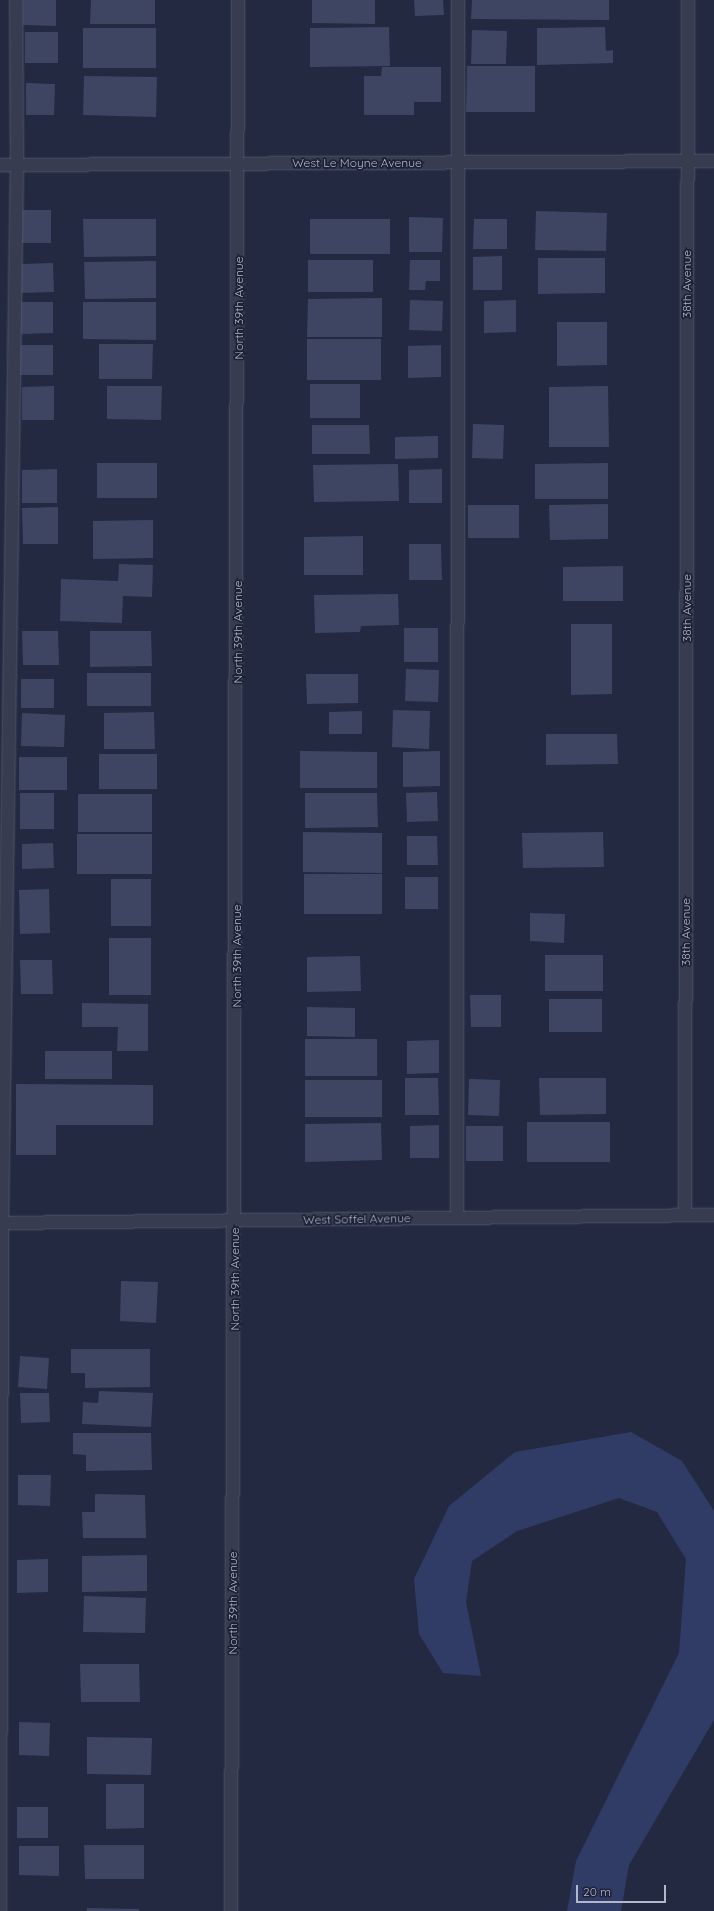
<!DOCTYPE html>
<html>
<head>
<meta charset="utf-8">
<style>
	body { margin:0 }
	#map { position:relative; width:714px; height:1911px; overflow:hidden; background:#222941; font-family:Quicksand,sans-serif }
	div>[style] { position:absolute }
	.water>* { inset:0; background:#313c66 }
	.building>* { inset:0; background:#3e4562 }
	.roads { filter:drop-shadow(0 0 1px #52576c) drop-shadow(0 0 1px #52576c) }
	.minor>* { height:12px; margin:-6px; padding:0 6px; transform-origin:6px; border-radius:6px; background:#373c51 }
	span { translate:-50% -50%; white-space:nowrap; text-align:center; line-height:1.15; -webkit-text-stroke:3.5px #1c2136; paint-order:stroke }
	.street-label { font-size:12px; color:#b3b7cc }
	.scale { position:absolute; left:576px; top:1885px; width:90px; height:18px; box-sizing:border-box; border:2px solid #b3b7cc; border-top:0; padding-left:5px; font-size:12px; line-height:14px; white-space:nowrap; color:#b3b7cc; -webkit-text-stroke:3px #1c2136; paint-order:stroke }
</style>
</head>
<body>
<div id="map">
	<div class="water">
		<i style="clip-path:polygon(631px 1432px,682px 1461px,714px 1511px,714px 1720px,629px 1865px,621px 1911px,567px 1911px,576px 1861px,679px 1653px,686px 1559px,657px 1512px,619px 1498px,517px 1531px,472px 1561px,466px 1602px,481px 1676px,443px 1673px,419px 1634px,414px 1579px,449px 1506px,515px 1452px)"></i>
	</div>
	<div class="building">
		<i style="clip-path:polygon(23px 0,56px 0,56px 26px,23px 25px)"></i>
		<i style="clip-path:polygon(91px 0,155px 0,155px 24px,90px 24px)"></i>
		<i style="clip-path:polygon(312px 0,375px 0,375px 24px,312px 23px)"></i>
		<i style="clip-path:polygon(414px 0,443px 0,444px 15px,415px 16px)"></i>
		<i style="clip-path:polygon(472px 0,609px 0,609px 20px,471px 19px)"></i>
		<i style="clip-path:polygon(389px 27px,390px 66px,310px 67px,310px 28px)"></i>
		<i style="clip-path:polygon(605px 27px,606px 51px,613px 50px,613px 63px,537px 65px,537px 28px)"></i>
		<i style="clip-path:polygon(83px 28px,156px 28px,156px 68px,83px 68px)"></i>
		<i style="clip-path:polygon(472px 30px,507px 31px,506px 64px,471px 64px)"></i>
		<i style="clip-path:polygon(25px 32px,58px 32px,58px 63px,25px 63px)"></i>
		<i style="clip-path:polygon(467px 66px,535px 66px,535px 112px,466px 112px)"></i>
		<i style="clip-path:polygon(382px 67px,441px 67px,441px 102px,414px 102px,414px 115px,364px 115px,364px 76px,381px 76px)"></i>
		<i style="clip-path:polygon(84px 76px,157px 77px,156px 117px,83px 115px)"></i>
		<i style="clip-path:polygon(26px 83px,55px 84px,54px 115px,26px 115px)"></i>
		<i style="clip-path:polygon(20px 210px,51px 210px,51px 243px,20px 243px)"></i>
		<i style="clip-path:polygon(536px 211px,607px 213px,606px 251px,535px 250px)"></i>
		<i style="clip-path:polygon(409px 217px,443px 218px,442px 252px,409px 252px)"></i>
		<i style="clip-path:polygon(83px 219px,156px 219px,156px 256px,84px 257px)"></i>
		<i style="clip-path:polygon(310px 219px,390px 219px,390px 254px,310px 254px)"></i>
		<i style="clip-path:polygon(474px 219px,507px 219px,507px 249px,473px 249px)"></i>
		<i style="clip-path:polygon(502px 256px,502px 290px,473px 290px,473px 257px)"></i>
		<i style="clip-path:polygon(538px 258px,605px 258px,605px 293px,538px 294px)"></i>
		<i style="clip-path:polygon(308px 260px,373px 260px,373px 292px,308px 292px)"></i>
		<i style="clip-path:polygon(410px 260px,440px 260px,440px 281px,426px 281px,425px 290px,409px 290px)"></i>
		<i style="clip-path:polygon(156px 261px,156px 298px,85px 299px,84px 262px)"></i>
		<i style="clip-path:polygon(53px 263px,54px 292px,21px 293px,21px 264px)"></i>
		<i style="clip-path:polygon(382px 298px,382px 337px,307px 337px,308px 299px)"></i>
		<i style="clip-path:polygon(410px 300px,443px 301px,442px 331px,409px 330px)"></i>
		<i style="clip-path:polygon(516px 300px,516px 332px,484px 333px,484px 301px)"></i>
		<i style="clip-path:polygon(21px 302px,53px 302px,53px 333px,21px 334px)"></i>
		<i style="clip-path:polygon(83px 302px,156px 302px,156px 340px,83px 339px)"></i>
		<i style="clip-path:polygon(557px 322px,607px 322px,607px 365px,557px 366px)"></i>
		<i style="clip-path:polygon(307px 339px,381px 339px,381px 380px,307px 380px)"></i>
		<i style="clip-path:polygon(99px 344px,153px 344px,152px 379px,99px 379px)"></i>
		<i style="clip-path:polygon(19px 345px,53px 345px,53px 375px,19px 375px)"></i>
		<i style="clip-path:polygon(441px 345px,441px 377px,408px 378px,408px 346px)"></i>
		<i style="clip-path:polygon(310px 384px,360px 384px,360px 418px,310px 418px)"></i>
		<i style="clip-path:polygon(54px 386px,54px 420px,22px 420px,22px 387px)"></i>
		<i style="clip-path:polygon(107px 386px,162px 386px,161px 420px,107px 419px)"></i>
		<i style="clip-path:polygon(608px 386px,609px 447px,549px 447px,549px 387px)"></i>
		<i style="clip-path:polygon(473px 424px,504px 425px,503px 459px,472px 458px)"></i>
		<i style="clip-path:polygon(312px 425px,369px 425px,370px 454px,312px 454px)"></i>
		<i style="clip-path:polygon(438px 436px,438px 458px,395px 459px,395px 437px)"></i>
		<i style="clip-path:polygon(97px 463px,157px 463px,157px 498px,97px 498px)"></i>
		<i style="clip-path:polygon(608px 463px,608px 499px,535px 499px,535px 464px)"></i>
		<i style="clip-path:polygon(398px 464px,399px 501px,314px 502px,313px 465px)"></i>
		<i style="clip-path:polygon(57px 469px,57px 503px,22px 503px,22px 470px)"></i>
		<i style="clip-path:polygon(442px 469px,442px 503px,409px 503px,409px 470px)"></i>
		<i style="clip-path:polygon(608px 504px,608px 539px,550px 540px,549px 505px)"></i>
		<i style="clip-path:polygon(468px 505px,519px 505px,519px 538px,468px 538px)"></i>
		<i style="clip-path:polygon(58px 507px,58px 544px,23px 544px,22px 508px)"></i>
		<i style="clip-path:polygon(153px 520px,153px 558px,93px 559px,93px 521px)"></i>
		<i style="clip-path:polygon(363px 536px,363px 575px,304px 575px,304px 537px)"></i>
		<i style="clip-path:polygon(409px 544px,441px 544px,442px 580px,409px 580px)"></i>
		<i style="clip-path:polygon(119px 564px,153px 565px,152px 597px,123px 596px,122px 623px,60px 621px,61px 579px,118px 581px)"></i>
		<i style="clip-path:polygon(623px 566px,623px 601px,563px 601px,563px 567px)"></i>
		<i style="clip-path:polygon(398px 594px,399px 625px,361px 626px,360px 632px,315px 633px,314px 595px)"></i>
		<i style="clip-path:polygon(571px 624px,612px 624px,612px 694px,571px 695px)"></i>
		<i style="clip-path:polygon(404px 628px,438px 628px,438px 662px,404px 662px)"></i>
		<i style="clip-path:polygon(22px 631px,58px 631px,59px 665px,23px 665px)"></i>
		<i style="clip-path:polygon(90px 631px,151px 631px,152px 666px,90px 667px)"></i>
		<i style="clip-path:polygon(406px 669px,439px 670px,438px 702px,405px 701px)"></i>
		<i style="clip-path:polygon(87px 673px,151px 673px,151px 706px,87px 706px)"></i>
		<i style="clip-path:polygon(306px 674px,358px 674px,358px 703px,307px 704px)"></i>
		<i style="clip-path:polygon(21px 679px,54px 679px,54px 708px,21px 708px)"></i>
		<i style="clip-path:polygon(393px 710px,430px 711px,429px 749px,392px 747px)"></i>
		<i style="clip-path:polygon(362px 711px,362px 734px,329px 734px,329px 712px)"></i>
		<i style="clip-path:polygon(154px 712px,155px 749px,104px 749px,104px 713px)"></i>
		<i style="clip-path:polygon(22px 713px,65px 715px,64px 747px,21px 746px)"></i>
		<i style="clip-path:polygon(546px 734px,617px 734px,618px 764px,546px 765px)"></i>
		<i style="clip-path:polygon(300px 751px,377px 752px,377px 788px,300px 788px)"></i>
		<i style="clip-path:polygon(440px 751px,440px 786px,403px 787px,403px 752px)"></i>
		<i style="clip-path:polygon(99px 754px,157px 754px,157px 789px,99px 789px)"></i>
		<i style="clip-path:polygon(19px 757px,67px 757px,67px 790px,19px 790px)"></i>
		<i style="clip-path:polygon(437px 792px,438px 821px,407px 822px,406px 793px)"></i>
		<i style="clip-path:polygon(20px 793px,54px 793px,54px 829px,20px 829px)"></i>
		<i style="clip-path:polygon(305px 793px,377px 793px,378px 827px,305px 828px)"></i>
		<i style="clip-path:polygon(78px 794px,152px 794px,152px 832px,78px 832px)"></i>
		<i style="clip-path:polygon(303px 832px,382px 833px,382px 873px,303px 872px)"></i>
		<i style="clip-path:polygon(603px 832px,604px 867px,523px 868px,522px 833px)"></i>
		<i style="clip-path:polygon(77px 834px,152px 834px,152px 874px,77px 874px)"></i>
		<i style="clip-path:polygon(407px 836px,437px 836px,438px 865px,407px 865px)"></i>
		<i style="clip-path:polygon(53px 843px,54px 868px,22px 869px,22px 844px)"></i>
		<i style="clip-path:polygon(304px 874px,382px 874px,382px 914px,304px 914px)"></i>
		<i style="clip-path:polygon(405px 877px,438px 877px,438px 909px,405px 909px)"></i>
		<i style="clip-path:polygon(111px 879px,151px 879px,151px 926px,111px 926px)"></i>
		<i style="clip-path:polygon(49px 889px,50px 933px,20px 934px,19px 890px)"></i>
		<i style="clip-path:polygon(530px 913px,565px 914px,564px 943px,530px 941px)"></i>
		<i style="clip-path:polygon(109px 938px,151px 938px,151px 995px,109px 995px)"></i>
		<i style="clip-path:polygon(545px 955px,603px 955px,603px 991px,545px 991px)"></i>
		<i style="clip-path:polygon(360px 956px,361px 991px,307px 992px,307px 957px)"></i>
		<i style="clip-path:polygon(20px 960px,52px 960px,53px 994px,21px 994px)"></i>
		<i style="clip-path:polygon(470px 995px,501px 995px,501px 1027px,471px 1027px)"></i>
		<i style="clip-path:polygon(549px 999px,602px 999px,602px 1032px,549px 1032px)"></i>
		<i style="clip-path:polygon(82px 1003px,148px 1004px,148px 1051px,117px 1051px,118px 1027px,82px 1027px)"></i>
		<i style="clip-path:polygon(307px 1007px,355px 1008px,355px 1037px,307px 1036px)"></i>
		<i style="clip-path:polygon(305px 1039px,377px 1039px,377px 1076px,305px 1076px)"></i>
		<i style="clip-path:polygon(439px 1040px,439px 1073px,407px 1074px,407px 1041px)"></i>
		<i style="clip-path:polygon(45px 1051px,112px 1051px,112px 1079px,45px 1079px)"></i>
		<i style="clip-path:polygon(405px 1078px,438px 1078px,439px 1115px,405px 1115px)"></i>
		<i style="clip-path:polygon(539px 1078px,606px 1078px,606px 1114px,540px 1115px)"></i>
		<i style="clip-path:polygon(469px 1079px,500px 1080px,499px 1116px,468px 1115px)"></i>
		<i style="clip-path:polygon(305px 1080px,382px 1080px,382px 1117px,305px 1117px)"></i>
		<i style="clip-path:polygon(16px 1084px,153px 1085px,153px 1125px,56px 1125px,56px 1155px,16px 1155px)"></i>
		<i style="clip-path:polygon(527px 1122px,610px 1122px,610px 1162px,527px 1162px)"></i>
		<i style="clip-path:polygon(381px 1123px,382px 1160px,305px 1162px,305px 1124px)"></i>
		<i style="clip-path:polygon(439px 1125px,439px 1158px,410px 1158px,410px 1126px)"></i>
		<i style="clip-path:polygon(466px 1126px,503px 1126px,503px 1161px,466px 1161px)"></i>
		<i style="clip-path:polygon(121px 1281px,158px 1282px,156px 1323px,120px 1321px)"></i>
		<i style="clip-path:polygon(71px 1349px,150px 1349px,150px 1387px,85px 1388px,85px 1373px,71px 1373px)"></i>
		<i style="clip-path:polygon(20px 1356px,49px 1358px,47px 1389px,18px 1387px)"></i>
		<i style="clip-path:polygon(99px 1391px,153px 1393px,151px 1427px,82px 1424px,83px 1402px,98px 1403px)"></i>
		<i style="clip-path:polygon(20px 1393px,49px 1393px,50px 1422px,21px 1423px)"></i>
		<i style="clip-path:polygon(73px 1433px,151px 1433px,152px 1470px,86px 1471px,86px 1455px,73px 1454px)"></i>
		<i style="clip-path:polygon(18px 1475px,51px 1475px,50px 1506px,18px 1505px)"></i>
		<i style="clip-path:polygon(95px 1494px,145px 1495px,146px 1538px,83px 1538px,82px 1512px,95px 1512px)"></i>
		<i style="clip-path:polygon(147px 1555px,147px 1591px,82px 1592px,82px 1556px)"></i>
		<i style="clip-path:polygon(48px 1559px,48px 1592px,17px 1593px,17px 1560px)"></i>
		<i style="clip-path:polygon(84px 1596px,146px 1598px,145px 1633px,83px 1632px)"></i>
		<i style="clip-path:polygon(80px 1664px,139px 1664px,140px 1702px,81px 1702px)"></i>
		<i style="clip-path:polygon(19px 1722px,50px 1723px,49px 1756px,19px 1755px)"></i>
		<i style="clip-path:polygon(87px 1737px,152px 1738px,151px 1775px,87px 1774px)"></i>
		<i style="clip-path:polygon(106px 1784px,144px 1784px,144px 1828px,106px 1829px)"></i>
		<i style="clip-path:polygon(17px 1807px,48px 1807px,48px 1838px,17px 1838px)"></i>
		<i style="clip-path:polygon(84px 1845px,144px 1845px,144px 1879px,85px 1879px)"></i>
		<i style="clip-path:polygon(19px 1846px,59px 1846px,59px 1876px,19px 1875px)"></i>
		<i style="clip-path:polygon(87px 1908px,139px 1909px,139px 1911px,87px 1911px)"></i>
	</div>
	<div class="roads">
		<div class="minor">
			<i style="left:0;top:165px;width:714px;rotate:-0.32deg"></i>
			<i style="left:685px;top:1215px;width:1215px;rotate:-89.86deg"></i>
			<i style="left:457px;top:1218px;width:1218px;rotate:-89.95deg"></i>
			<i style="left:0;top:1223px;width:714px;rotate:-0.64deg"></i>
			<i style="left:0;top:1911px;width:688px;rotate:-89.83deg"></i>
			<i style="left:2px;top:1223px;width:1058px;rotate:-89.19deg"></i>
			<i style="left:17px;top:165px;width:165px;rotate:-90.3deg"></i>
			<i style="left:231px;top:1911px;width:1911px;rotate:-89.79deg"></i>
		</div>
	</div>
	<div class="street-label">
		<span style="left:357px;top:163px">West Le Moyne Avenue</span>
		<span style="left:687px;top:284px;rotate:-90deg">38th Avenue</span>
		<span style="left:239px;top:308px;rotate:-90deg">North 39th Avenue</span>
		<span style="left:687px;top:608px;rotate:-90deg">38th Avenue</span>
		<span style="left:238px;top:632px;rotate:-90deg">North 39th Avenue</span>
		<span style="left:686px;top:932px;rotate:-90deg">38th Avenue</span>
		<span style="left:237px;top:956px;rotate:-90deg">North 39th Avenue</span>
		<span style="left:357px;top:1219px;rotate:-1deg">West Soffel Avenue</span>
		<span style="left:235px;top:1279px;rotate:-90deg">North 39th Avenue</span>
		<span style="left:233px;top:1603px;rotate:-90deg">North 39th Avenue</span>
	</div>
	<div class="scale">20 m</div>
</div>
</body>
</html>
